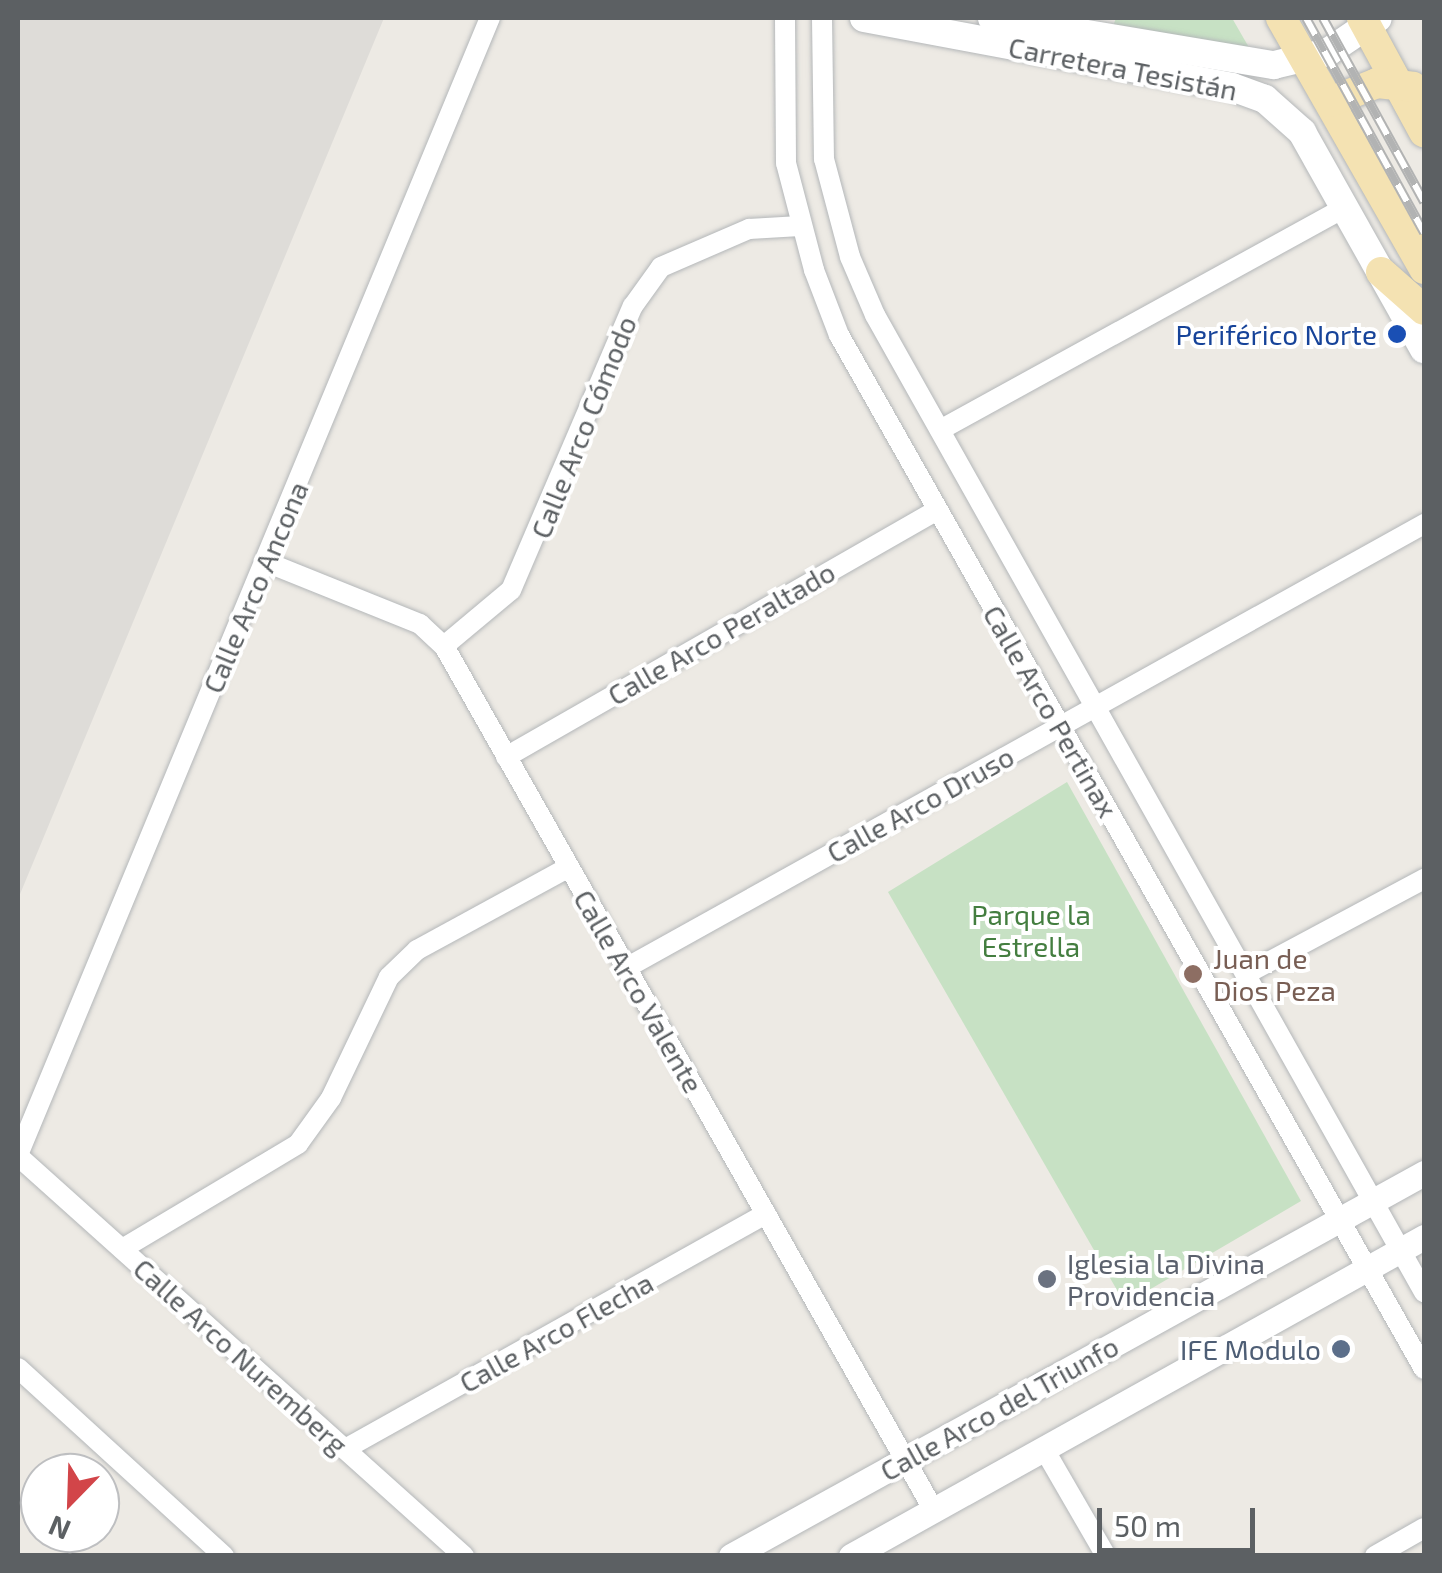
<!DOCTYPE html>
<html>
<head>
<meta charset="utf-8">
<style>
	body { margin:0 }
	#map { position:relative; width:1442px; height:1573px; overflow:hidden; background:#edeae4; font-family:"Exo 2",sans-serif }
	div>[style] { position:absolute }
	.industrial>* { inset:0; background:#dedcd8 }
	.green>* { inset:0; background:#c7e1c4 }
	.roads { filter:drop-shadow(0 0 2px #b4b7b9) drop-shadow(0 0 2px #b4b7b9) }
	.minor>* { height:20px; margin:-10px; padding:0 10px; transform-origin:10px; border-radius:10px; background:#fff }
	.tertiary>* { height:25px; margin:-12.5px; padding:0 12.5px; transform-origin:12.5px; border-radius:12.5px; background:#fff }
	.secondary>* { height:28px; margin:-14px; padding:0 14px; transform-origin:14px; border-radius:14px; background:#fff }
	.primary>* { height:30px; margin:-15px; padding:0 15px; transform-origin:15px; border-radius:15px; background:#f4e2b2 }
	.rail>* { height:10px; margin-top:-5px; transform-origin:0; background:repeating-linear-gradient(90deg,#fff 0 19px,#b2b3b3 0 38px); box-sizing:border-box; border-block:2px solid #b2b3b3 }
	.dots>* { width:28px; height:28px; translate:-50% -50%; box-sizing:border-box; border:5px solid #fff; border-radius:50% }
	span { translate:-50% -50%; white-space:nowrap; text-align:center; line-height:1.15; -webkit-text-stroke:8px #fff; paint-order:stroke }
	.street-label { font-size:28px; color:#5c6063 }
	.transit-label { font-size:28px; color:#164399 }
	.right { translate:-100% -50%; text-align:right }
	.park-label { font-size:28px; color:#447e40 }
	.education-label { font-size:28px; color:#785e54 }
	.left { translate:0 -50%; text-align:left }
	.worship-label { font-size:28px; color:#5b616d }
	.service-label { font-size:28px; color:#4e5e75 }
	.frame { position:absolute; inset:0; border:20px solid #5c6063; pointer-events:none }
	.north { position:absolute; left:20px; top:1453px; width:100px; height:100px; box-sizing:border-box; background:#fff; border:2px solid #bebfc1; border-radius:50%; rotate:203deg; font-size:28px; font-weight:700; line-height:40px; text-align:center; color:#5c6063 }
	.north::after { content:''; display:block; margin:auto; width:35px; height:45px; background:#d24549; clip-path:polygon(50% 0,100% 100%,50% 72%,0 100%) }
	.scale { position:absolute; left:1097px; top:1508px; width:158px; height:45px; box-sizing:border-box; border:5px solid #5c6063; border-top:0; padding-left:12px; font-size:30px; line-height:35px; white-space:nowrap; color:#5c6063; -webkit-text-stroke:8px #fff; paint-order:stroke }
</style>
</head>
<body>
<div id="map">
	<div class="industrial">
		<i style="clip-path:polygon(18px 18px,384px 18px,18px 899px)"></i>
	</div>
	<div class="green">
		<i style="clip-path:polygon(1116px 18px,1232px 18px,1251px 51px,1113px 26px)"></i>
		<i style="clip-path:polygon(1067px 782px,1301px 1201px,1125px 1304px,888px 892px)"></i>
	</div>
	<div class="roads">
		<div class="minor">
			<i style="left:785px;top:18px;width:145px;rotate:89.6deg"></i>
			<i style="left:786px;top:163px;width:111px;rotate:75.3deg"></i>
			<i style="left:814px;top:270px;width:70px;rotate:69deg"></i>
			<i style="left:839px;top:335px;width:1188px;rotate:60.5deg"></i>
			<i style="left:822px;top:18px;width:141px;rotate:89.2deg"></i>
			<i style="left:824px;top:159px;width:101px;rotate:75.1deg"></i>
			<i style="left:850px;top:257px;width:63px;rotate:66.7deg"></i>
			<i style="left:875px;top:315px;width:1121px;rotate:60.67deg"></i>
			<i style="left:940px;top:430px;width:462px;rotate:-28.8deg"></i>
			<i style="left:266px;top:562px;width:166px;rotate:21.9deg"></i>
			<i style="left:420px;top:624px;width:33px;rotate:43deg"></i>
			<i style="left:444px;top:646px;width:992px;rotate:60.46deg"></i>
			<i style="left:444px;top:646px;width:87px;rotate:-39.9deg"></i>
			<i style="left:511px;top:590px;width:309px;rotate:-66.8deg"></i>
			<i style="left:633px;top:306px;width:48px;rotate:-54.3deg"></i>
			<i style="left:661px;top:267px;width:96px;rotate:-23.4deg"></i>
			<i style="left:749px;top:229px;width:51px;rotate:-3.4deg"></i>
			<i style="left:506px;top:757px;width:497px;rotate:-29.8deg"></i>
			<i style="left:626px;top:968px;width:913px;rotate:-29.09deg"></i>
			<i style="left:1246px;top:974px;width:202px;rotate:-28.1deg"></i>
			<i style="left:18px;top:1155px;width:1231px;rotate:-67.46deg"></i>
			<i style="left:18px;top:1156px;width:599px;rotate:41.89deg"></i>
			<i style="left:122px;top:1249px;width:205px;rotate:-30.8deg"></i>
			<i style="left:298px;top:1144px;width:57px;rotate:-54.3deg"></i>
			<i style="left:331px;top:1098px;width:134px;rotate:-64.4deg"></i>
			<i style="left:389px;top:977px;width:39px;rotate:-44deg"></i>
			<i style="left:417px;top:950px;width:173px;rotate:-28.6deg"></i>
			<i style="left:18px;top:1368px;width:279px;rotate:42.4deg"></i>
			<i style="left:345px;top:1449px;width:482px;rotate:-29.2deg"></i>
			<i style="left:1044px;top:1449px;width:124px;rotate:59.9deg"></i>
			<i style="left:1375px;top:1556px;width:56px;rotate:-29.7deg"></i>
		</div>
		<div class="tertiary">
			<i style="left:731px;top:1556px;width:792px;rotate:-28.93deg"></i>
			<i style="left:851px;top:1556px;width:656px;rotate:-29.11deg"></i>
		</div>
		<div class="secondary">
			<i style="left:864px;top:18px;width:374px;rotate:10.6deg"></i>
			<i style="left:1232px;top:87px;width:35px;rotate:20deg"></i>
			<i style="left:1265px;top:99px;width:50px;rotate:41.7deg"></i>
			<i style="left:1302px;top:132px;width:249px;rotate:60.7deg"></i>
			<i style="left:992px;top:18px;width:286px;rotate:9.5deg"></i>
			<i style="left:1274px;top:65px;width:56px;rotate:-13.5deg"></i>
			<i style="left:1328px;top:52px;width:60px;rotate:-34.2deg"></i>
		</div>
		<div class="primary">
			<i style="left:1281px;top:18px;width:289px;rotate:60.3deg"></i>
			<i style="left:1362px;top:18px;width:130px;rotate:61.5deg"></i>
			<i style="left:1330px;top:102px;width:51px;rotate:-22deg"></i>
			<i style="left:1377px;top:83px;width:36px;rotate:6deg"></i>
			<i style="left:1381px;top:272px;width:57px;rotate:41.5deg"></i>
		</div>
	</div>
	<div class="rail">
		<i style="left:1306px;top:18px;width:245px;rotate:61.2deg"></i>
		<i style="left:1323px;top:18px;width:210px;rotate:61.2deg"></i>
	</div>
	<div class="dots">
		<i style="left:1397px;top:334px;background:#1a4fb4"></i>
		<i style="left:1193px;top:974px;background:#8d6e63"></i>
		<i style="left:1047px;top:1279px;background:#6b7280"></i>
		<i style="left:1341px;top:1349px;background:#5c6f8a"></i>
	</div>
	<div class="street-label">
		<span style="left:1123px;top:68px;rotate:11deg">Carretera Tesistán</span>
		<span style="left:583px;top:427px;rotate:-68deg">Calle Arco Cómodo</span>
		<span style="left:255px;top:587px;rotate:-67deg">Calle Arco Ancona</span>
		<span style="left:721px;top:633px;rotate:-30deg">Calle Arco Peraltado</span>
		<span style="left:1051px;top:711px;rotate:60deg">Calle Arco Pertinax</span>
		<span style="left:920px;top:804px;rotate:-29deg">Calle Arco Druso</span>
		<span style="left:639px;top:991px;rotate:60deg">Calle Arco Valente</span>
		<span style="left:556px;top:1332px;rotate:-29deg">Calle Arco Flecha</span>
		<span style="left:241px;top:1356px;rotate:42deg">Calle Arco Nuremberg</span>
		<span style="left:999px;top:1408px;rotate:-29deg">Calle Arco del Triunfo</span>
	</div>
	<div class="transit-label">
		<span class="right" style="left:1377px;top:334px">Periférico Norte</span>
	</div>
	<div class="park-label">
		<span style="left:1031px;top:930px">Parque la<br>Estrella</span>
	</div>
	<div class="education-label">
		<span class="left" style="left:1213px;top:974px">Juan de<br>Dios Peza</span>
	</div>
	<div class="worship-label">
		<span class="left" style="left:1067px;top:1279px">Iglesia la Divina<br>Providencia</span>
	</div>
	<div class="service-label">
		<span class="right" style="left:1321px;top:1349px">IFE Modulo</span>
	</div>
	<div class="frame"></div>
	<div class="north">N</div>
	<div class="scale">50 m</div>
</div>
</body>
</html>
